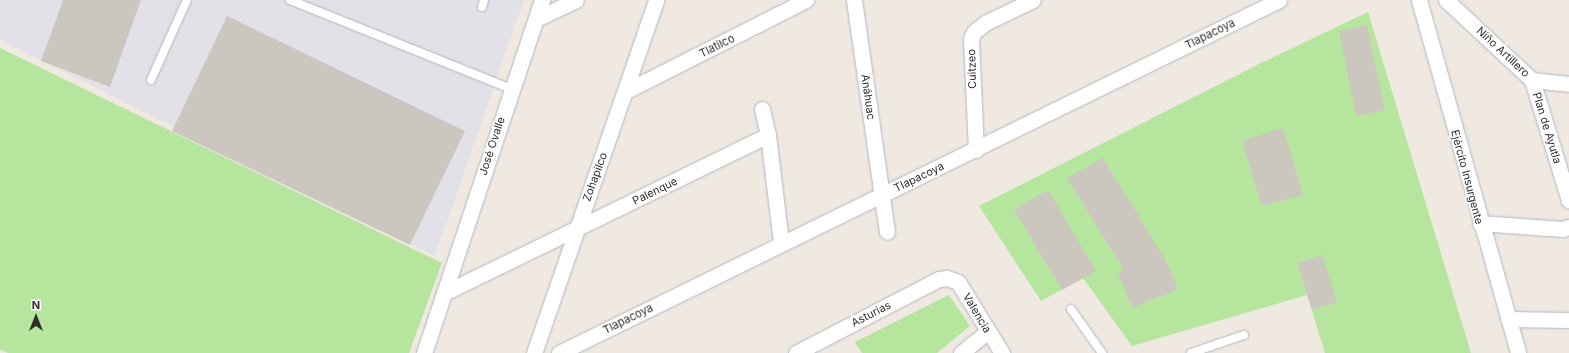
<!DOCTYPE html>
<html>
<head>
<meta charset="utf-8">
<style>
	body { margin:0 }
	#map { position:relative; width:1569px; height:353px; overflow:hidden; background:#efe9e1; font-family:Inter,sans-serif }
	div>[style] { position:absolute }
	.industrial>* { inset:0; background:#e3e1e8 }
	.green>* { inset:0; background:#b6e59e }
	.building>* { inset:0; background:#cbc7bf }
	.roads { filter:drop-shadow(0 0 1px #b4b7c1) drop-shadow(0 0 1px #b4b7c1) }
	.service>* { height:8px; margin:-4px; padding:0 4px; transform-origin:4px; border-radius:4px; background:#fff }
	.minor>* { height:15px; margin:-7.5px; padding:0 7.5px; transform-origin:7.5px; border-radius:7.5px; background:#fff }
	span { translate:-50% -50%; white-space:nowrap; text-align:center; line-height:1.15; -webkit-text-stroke:3.5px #fff; paint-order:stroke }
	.street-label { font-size:11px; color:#2e2e2e }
	.north { position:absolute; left:16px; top:297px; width:40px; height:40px; -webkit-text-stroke:3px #fff; paint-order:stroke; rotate:0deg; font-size:11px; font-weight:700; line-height:16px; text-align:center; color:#2e2e2e }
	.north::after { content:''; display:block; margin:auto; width:14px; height:18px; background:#2e2e2e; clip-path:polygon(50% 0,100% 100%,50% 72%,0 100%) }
</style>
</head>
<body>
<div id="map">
	<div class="industrial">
		<i style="clip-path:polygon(0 0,524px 0,435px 256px,0 40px)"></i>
	</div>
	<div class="green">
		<i style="clip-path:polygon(1368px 12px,1471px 353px,1325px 353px,1307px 295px,1132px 346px,1083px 278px,1041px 301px,979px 206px,1263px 62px)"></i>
		<i style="clip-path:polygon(0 48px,442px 263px,409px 353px,8px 353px,0 350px)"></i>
		<i style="clip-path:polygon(949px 295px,970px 326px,937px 353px,862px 353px,855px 342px)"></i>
	</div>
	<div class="building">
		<i style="clip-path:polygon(63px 0,141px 0,110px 87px,41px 61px)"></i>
		<i style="clip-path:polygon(227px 16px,465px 131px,410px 245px,172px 131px)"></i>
		<i style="clip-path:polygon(1367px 25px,1385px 110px,1356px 116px,1339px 31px)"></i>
		<i style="clip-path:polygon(1283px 128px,1303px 195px,1262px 206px,1242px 141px)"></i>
		<i style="clip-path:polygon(1103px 158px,1164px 257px,1178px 289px,1132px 308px,1118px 273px,1124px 270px,1067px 178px)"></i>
		<i style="clip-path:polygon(1048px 190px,1096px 271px,1062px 290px,1014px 210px)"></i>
		<i style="clip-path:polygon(1322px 255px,1337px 302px,1312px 310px,1297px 263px)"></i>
	</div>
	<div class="roads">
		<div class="service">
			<i style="left:290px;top:0;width:238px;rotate:21.9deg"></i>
			<i style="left:482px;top:7px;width:7px;rotate:-74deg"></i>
			<i style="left:151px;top:80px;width:88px;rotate:-65.8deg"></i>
			<i style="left:1071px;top:309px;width:54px;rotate:54.8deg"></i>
			<i style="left:1191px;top:353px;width:56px;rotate:-18.8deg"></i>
		</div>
		<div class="minor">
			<i style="left:854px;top:0;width:234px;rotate:81.9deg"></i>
			<i style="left:1419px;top:0;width:367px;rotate:74.3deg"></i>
			<i style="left:1446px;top:0;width:117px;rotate:42.9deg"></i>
			<i style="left:1532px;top:80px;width:37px;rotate:6deg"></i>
			<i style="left:536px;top:19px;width:44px;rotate:-25.4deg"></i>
			<i style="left:1532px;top:80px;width:126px;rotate:72.9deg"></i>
			<i style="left:626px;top:91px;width:202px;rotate:-26.8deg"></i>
			<i style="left:762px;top:109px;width:27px;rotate:77deg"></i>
			<i style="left:768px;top:135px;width:109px;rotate:83.1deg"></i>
			<i style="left:976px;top:150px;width:111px;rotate:-92.6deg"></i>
			<i style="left:971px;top:39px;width:8px;rotate:-67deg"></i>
			<i style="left:974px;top:32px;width:14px;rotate:-39deg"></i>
			<i style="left:985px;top:23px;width:53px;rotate:-25.6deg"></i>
			<i style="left:1480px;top:223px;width:82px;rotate:4.2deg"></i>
			<i style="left:1562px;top:229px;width:7px;rotate:-16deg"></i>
			<i style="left:444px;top:293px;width:360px;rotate:-26deg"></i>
			<i style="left:1508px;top:319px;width:61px;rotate:0.9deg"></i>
			<i style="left:424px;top:353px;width:372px;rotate:-71.5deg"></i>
			<i style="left:534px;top:353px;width:373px;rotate:-70.9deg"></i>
			<i style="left:559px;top:353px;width:802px;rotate:-26.12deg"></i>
			<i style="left:796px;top:353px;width:161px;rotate:-27.4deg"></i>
			<i style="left:939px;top:279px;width:8px;rotate:-7deg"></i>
			<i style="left:947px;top:278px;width:12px;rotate:20deg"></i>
			<i style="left:958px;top:282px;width:84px;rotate:58.2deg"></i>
			<i style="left:961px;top:353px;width:35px;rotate:-39deg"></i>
		</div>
	</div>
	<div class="street-label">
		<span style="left:1210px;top:34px;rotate:-26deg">Tlapacoya</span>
		<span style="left:717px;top:46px;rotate:-26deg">Tlatilco</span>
		<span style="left:1503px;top:52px;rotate:43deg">Niño Artillero</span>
		<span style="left:972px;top:69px;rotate:-92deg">Cuitzeo</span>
		<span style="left:868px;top:97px;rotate:82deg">Anáhuac</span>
		<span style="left:1547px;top:128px;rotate:73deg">Plan de Ayutla</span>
		<span style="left:492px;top:146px;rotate:-72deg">José Ovalle</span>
		<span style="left:595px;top:177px;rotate:-70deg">Zohapilco</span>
		<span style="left:919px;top:177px;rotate:-26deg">Tlapacoya</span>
		<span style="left:1467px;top:177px;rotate:75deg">Ejército Insurgente</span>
		<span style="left:655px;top:191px;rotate:-26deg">Palenque</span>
		<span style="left:977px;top:313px;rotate:59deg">Valencia</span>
		<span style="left:871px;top:314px;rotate:-27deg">Asturias</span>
		<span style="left:628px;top:319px;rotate:-26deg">Tlapacoya</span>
	</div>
	<div class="north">N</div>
</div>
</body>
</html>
